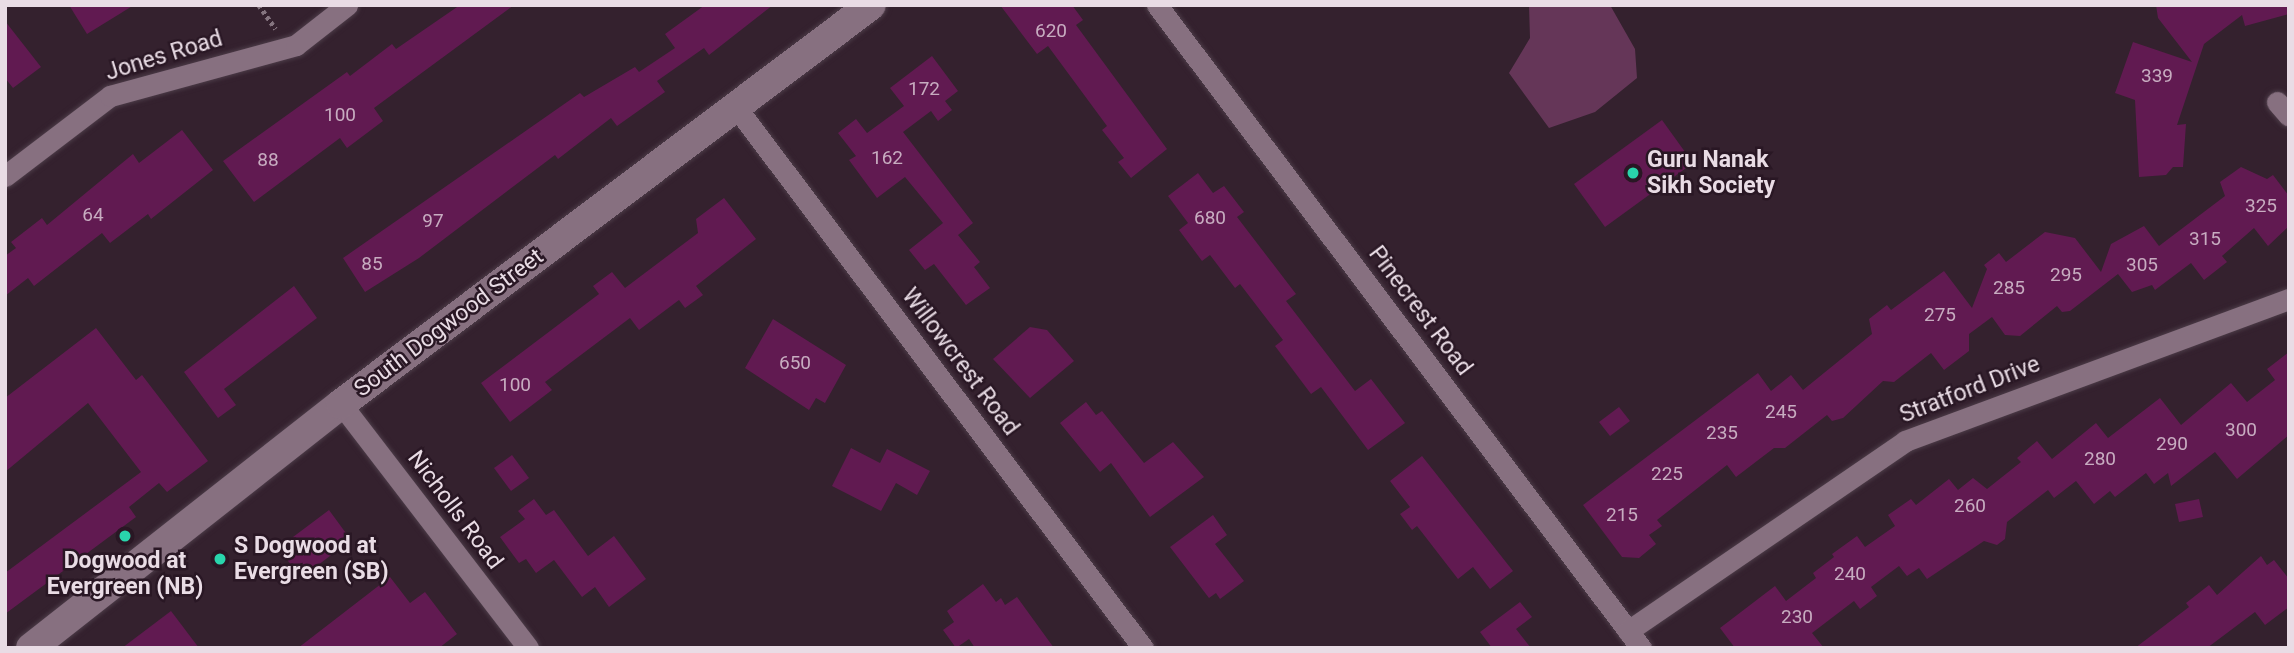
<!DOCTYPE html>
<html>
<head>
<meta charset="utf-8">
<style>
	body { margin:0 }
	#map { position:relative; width:2294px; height:653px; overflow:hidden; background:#34212e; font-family:Roboto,sans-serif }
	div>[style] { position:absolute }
	.green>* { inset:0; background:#653658 }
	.building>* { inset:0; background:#611a51 }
	.path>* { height:4.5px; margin-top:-2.25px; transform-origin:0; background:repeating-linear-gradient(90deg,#857580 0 3.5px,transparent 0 7px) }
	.roads { filter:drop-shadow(0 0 2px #4c3c48) drop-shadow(0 0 2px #4c3c48) }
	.street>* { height:21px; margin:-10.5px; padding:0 10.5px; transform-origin:10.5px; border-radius:10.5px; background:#877080 }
	.secondary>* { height:30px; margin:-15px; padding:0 15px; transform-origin:15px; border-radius:15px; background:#877080 }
	.dots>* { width:19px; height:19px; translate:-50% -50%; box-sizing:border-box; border:4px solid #291724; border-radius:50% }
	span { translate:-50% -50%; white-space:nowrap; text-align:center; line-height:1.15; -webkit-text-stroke:5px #291724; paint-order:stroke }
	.number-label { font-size:19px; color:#c7acc0 }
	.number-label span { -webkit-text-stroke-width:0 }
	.street-label { font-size:23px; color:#e9dce5 }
	.poi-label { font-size:23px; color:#e9dce5; font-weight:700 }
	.left { translate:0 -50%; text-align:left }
	.frame { position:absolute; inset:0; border:7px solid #e9dce5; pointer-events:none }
</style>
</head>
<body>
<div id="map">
	<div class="green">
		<i style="clip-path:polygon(1529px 5px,1610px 5px,1635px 49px,1637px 78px,1595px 112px,1549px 128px,1509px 73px,1530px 38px)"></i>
	</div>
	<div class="building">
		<i style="clip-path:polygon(69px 5px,134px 5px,87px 34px)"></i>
		<i style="clip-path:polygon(460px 5px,514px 5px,374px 108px,383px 121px,347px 148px,340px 138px,254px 202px,223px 161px,347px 72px,350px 76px,392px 44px,396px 49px)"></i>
		<i style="clip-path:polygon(705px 5px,773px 5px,709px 55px,704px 48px,657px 81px,665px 92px,617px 126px,611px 118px,558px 159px,555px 155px,419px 258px,365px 292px,343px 258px,580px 93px,584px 97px,635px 67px,639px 72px,675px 48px,665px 34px)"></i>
		<i style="clip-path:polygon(1000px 5px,1072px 5px,1083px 20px,1076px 25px,1167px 149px,1131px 178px,1118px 162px,1124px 158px,1102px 130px,1107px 126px,1048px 46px,1037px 54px)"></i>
		<i style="clip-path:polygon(2156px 5px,2289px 5px,2289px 14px,2245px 26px,2242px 15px,2204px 44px,2177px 125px,2186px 124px,2183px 167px,2173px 167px,2166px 175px,2139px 177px,2135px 100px,2115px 93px,2133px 42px,2192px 62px,2158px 18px)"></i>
		<i style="clip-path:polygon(5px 21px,41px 67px,13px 88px,5px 78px)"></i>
		<i style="clip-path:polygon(932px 56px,958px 91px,945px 101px,952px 110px,938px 121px,931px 111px,903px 132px,973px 223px,958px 235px,980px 262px,974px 267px,990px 288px,966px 305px,934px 264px,925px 270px,909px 250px,943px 223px,905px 177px,877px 198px,849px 160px,856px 156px,838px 133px,856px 119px,867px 133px,904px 106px,890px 88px)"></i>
		<i style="clip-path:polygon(1662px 120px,1693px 163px,1605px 227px,1574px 184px)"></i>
		<i style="clip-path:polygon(182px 130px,213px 170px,151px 219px,148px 214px,110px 243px,102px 233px,34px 286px,28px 278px,5px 296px,5px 256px,16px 248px,11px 242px,42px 218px,47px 225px,133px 154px,139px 163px)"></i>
		<i style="clip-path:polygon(2241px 167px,2267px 179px,2273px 175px,2289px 196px,2289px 226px,2268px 246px,2254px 228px,2222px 256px,2227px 262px,2204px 280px,2191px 263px,2155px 290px,2152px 285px,2132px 292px,2118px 274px,2070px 311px,2062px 312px,2057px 306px,2020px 336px,2005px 335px,1992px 317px,1969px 334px,1969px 351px,1944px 370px,1931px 353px,1894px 382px,1883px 381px,1843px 418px,1832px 421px,1827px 415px,1785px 448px,1774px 448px,1736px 477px,1727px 465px,1657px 520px,1662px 526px,1649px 535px,1656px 544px,1639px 558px,1622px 557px,1583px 505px,1758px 373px,1771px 391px,1791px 375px,1803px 390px,1872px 334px,1869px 319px,1887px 305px,1891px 310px,1944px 271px,1972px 308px,1987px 269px,1984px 265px,1999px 253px,2006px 262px,2045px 232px,2075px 238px,2101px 272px,2111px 244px,2144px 226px,2159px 246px,2225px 196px,2220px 182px)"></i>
		<i style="clip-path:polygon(1198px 173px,1213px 193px,1224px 186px,1244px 212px,1237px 217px,1296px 294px,1286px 301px,1355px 391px,1371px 379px,1405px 423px,1368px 450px,1321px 387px,1311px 394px,1275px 346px,1283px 340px,1240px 284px,1235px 288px,1210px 255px,1202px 261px,1179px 230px,1188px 223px,1168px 196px)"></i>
		<i style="clip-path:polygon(724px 198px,756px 239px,696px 286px,703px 295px,685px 308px,679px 300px,639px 330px,630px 318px,545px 382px,552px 390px,510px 422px,481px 383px,599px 294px,593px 286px,612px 272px,625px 288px,698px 233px,696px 219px)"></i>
		<i style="clip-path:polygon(294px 286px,317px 318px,224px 389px,236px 405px,218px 418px,184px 372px)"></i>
		<i style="clip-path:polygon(773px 319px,846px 365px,825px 403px,816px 398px,809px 410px,745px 368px)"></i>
		<i style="clip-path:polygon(1030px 327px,1047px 330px,1074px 361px,1030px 398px,993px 359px)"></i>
		<i style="clip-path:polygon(96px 328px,136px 380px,142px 375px,208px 461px,167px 492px,159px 483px,129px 507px,136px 517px,5px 614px,5px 573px,141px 472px,88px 403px,5px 472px,5px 398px)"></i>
		<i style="clip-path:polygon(2289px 352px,2289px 435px,2237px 479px,2215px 452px,2171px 486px,2168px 473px,2154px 484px,2146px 473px,2115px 497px,2110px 491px,2094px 504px,2076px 481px,2054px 498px,2048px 490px,2007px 522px,2005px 539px,1997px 545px,1984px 541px,1927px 579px,1919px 568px,1907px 576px,1899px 566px,1871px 587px,1877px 596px,1860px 609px,1854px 601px,1812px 633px,1824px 648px,1735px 648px,1720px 628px,1775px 586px,1786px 601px,1816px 578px,1813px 573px,1834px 557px,1832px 554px,1857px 536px,1865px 547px,1895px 526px,1888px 515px,1911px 499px,1916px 505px,1949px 479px,1958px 490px,1973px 478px,1987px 489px,2021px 462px,2017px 458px,2037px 441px,2052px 459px,2096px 423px,2108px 438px,2160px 398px,2181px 425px,2231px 383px,2247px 402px,2275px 380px,2267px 369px)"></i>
		<i style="clip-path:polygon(1086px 402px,1096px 415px,1102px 411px,1144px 463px,1173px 442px,1204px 477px,1150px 517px,1111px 463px,1100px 472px,1060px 423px)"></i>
		<i style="clip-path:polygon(1619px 407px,1630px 421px,1610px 436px,1599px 422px)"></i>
		<i style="clip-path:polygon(851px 448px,880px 463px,887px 449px,930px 471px,917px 495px,896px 483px,881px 511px,832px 486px)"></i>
		<i style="clip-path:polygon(512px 455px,529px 478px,511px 491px,494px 468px)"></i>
		<i style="clip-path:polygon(1422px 456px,1513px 571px,1490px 589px,1473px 567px,1458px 579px,1417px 526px,1412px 530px,1400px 514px,1410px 507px,1390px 481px)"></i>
		<i style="clip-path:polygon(534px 499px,546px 515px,554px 510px,588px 556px,614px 536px,646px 579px,609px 607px,595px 587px,582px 597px,554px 560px,536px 573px,526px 559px,519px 563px,500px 537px,525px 519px,518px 511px)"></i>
		<i style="clip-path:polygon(2199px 499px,2203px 517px,2179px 522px,2175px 504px)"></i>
		<i style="clip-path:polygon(329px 510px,351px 540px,301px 578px,282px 553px,293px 545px,289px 540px)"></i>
		<i style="clip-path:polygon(1213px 515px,1227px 535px,1215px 544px,1244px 581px,1220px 599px,1216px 593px,1209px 598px,1170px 547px)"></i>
		<i style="clip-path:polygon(2261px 556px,2267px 565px,2274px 560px,2289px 579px,2289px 607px,2265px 625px,2255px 612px,2207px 648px,2135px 648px,2189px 607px,2186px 603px,2209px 585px,2217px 595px)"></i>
		<i style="clip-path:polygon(390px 577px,410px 603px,425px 592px,457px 634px,439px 648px,298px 648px)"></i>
		<i style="clip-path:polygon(983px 584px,996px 602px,1001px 598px,1005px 605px,1017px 597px,1054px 648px,975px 648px,969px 639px,956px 648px,943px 630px,954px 622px,947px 611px)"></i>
		<i style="clip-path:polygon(1520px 602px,1532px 617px,1516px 629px,1531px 648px,1492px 648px,1480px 632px)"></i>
		<i style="clip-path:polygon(171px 611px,199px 648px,122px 648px)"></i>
	</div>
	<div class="path">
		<i style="left:259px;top:5px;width:29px;rotate:55deg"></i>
	</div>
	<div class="roads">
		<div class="street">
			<i style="left:1157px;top:5px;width:805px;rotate:53.03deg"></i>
			<i style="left:2277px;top:102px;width:18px;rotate:49deg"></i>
			<i style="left:736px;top:107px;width:677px;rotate:53.05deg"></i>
			<i style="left:5px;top:176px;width:132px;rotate:-37.3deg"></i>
			<i style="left:110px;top:96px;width:193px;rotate:-15.3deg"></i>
			<i style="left:296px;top:45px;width:65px;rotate:-38.1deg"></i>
			<i style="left:341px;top:404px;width:307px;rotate:52.5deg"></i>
			<i style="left:1628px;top:631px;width:336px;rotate:-34.4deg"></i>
			<i style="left:1905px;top:441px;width:409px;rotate:-20.3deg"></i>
		</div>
		<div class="secondary">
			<i style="left:31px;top:648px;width:395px;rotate:-38.2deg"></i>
			<i style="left:341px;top:404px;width:663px;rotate:-36.97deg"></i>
		</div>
	</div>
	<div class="dots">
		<i style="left:1633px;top:173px;background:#29d5ac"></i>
		<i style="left:125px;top:536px;background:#29d5ac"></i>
		<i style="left:220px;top:559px;background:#29d5ac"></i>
	</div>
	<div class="number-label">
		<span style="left:1051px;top:31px">620</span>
		<span style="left:2157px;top:76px">339</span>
		<span style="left:924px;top:89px">172</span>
		<span style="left:340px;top:115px">100</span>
		<span style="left:887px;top:158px">162</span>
		<span style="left:268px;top:160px">88</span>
		<span style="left:2261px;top:206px">325</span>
		<span style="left:93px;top:215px">64</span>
		<span style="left:1210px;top:218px">680</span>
		<span style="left:433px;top:221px">97</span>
		<span style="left:2205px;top:239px">315</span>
		<span style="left:372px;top:264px">85</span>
		<span style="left:2142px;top:265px">305</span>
		<span style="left:2066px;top:275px">295</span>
		<span style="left:2009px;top:288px">285</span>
		<span style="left:1940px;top:315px">275</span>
		<span style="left:795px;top:363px">650</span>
		<span style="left:515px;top:385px">100</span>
		<span style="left:1781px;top:412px">245</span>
		<span style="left:2241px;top:430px">300</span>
		<span style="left:1722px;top:433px">235</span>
		<span style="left:2172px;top:444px">290</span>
		<span style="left:2100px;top:459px">280</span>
		<span style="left:1667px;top:474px">225</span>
		<span style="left:1970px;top:506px">260</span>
		<span style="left:1622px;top:515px">215</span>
		<span style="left:1850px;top:574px">240</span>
		<span style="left:1797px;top:617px">230</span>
	</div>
	<div class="street-label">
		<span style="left:164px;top:56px;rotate:-17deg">Jones Road</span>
		<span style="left:1420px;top:311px;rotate:53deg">Pinecrest Road</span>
		<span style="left:449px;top:323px;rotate:-37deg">South Dogwood Street</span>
		<span style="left:960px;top:362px;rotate:53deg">Willowcrest Road</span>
		<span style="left:1970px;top:390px;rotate:-21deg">Stratford Drive</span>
		<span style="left:455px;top:510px;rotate:53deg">Nicholls Road</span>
	</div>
	<div class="poi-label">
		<span class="left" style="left:1647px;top:173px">Guru Nanak<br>Sikh Society</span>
		<span class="left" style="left:234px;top:559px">S Dogwood at<br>Evergreen (SB)</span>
		<span style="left:125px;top:574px">Dogwood at<br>Evergreen (NB)</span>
	</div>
	<div class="frame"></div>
</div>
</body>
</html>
